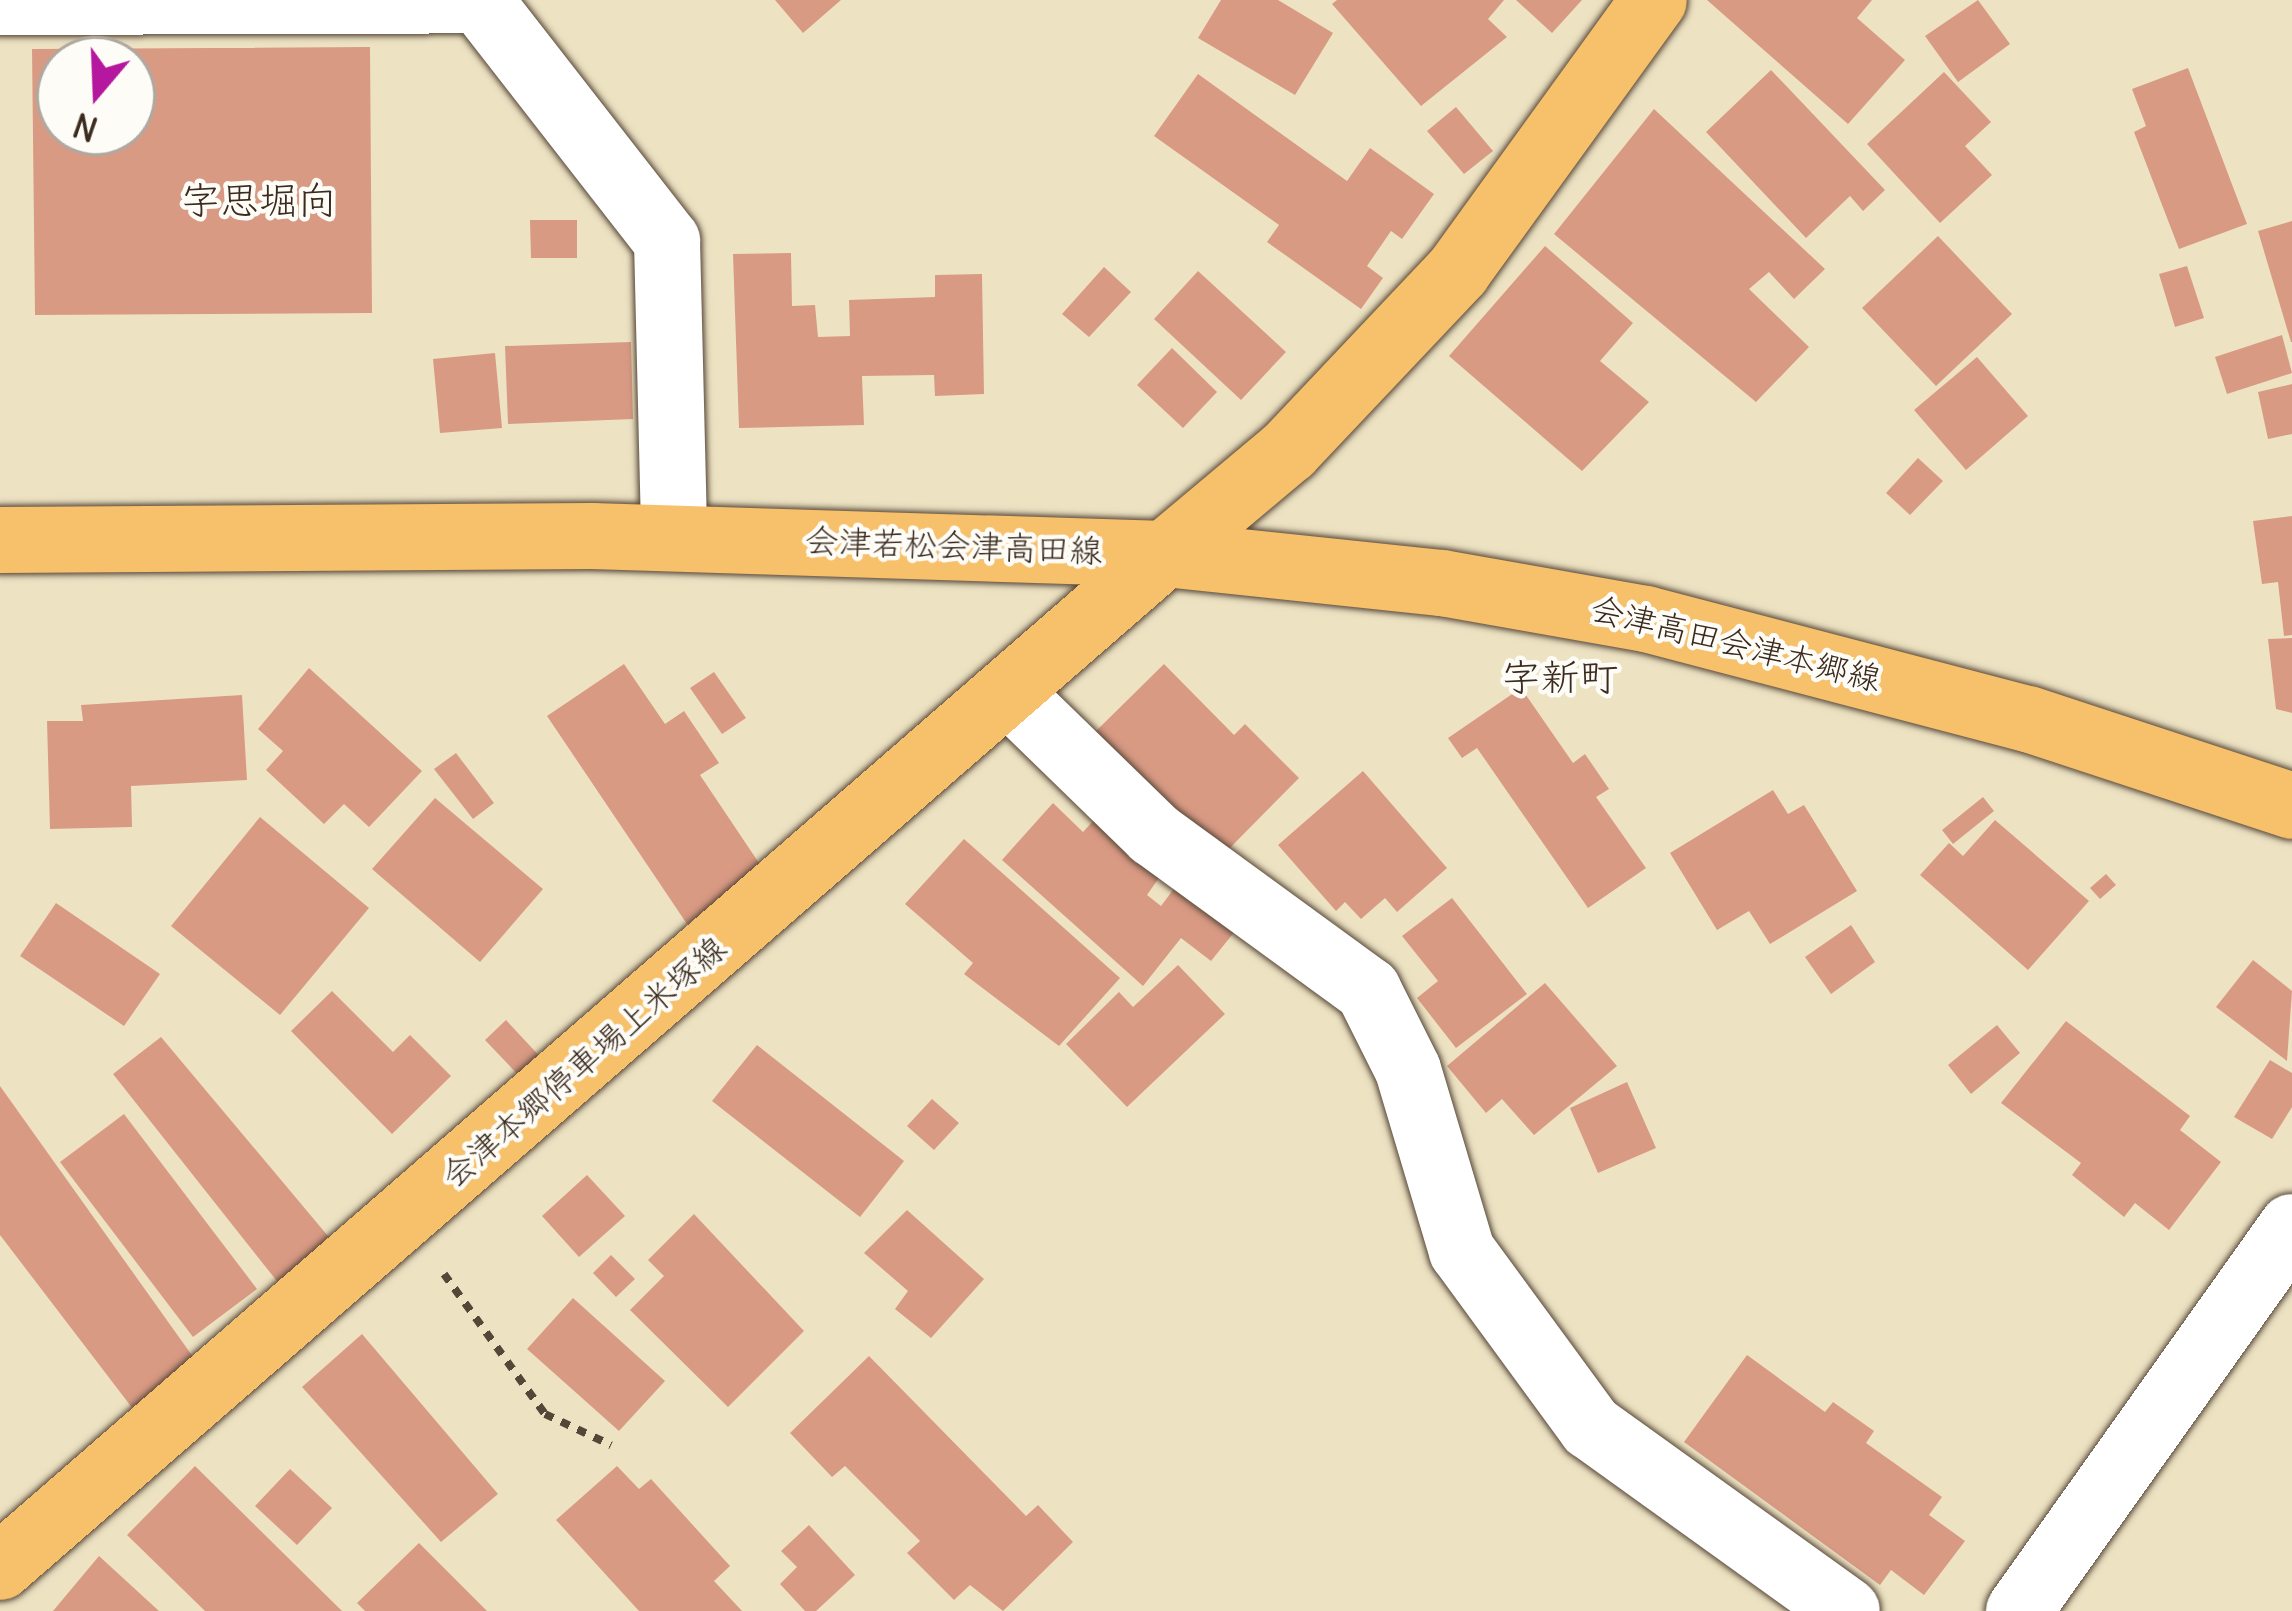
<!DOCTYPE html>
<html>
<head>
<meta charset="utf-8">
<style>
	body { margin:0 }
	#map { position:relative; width:2292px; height:1611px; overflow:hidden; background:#ede3c3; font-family:Delius,"Klee One",sans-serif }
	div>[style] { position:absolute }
	.building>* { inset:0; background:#d99a84 }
	.path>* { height:8px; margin-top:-4px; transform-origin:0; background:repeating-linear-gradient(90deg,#564637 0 9px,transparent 0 18px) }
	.roads { filter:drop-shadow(0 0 3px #564637) drop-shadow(0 0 3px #564637) }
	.minor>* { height:66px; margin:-33px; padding:0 33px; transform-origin:33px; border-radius:33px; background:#fff }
	.major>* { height:66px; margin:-33px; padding:0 33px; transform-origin:33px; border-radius:33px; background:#f7c06b }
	span { translate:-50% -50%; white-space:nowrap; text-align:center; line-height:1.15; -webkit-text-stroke:9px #fdfcf7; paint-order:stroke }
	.street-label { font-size:33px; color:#3b2a1e }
	.quarter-label { font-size:39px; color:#3b2a1e }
	.north { position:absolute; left:36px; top:36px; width:120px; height:120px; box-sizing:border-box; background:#fdfcf7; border:3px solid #afa8a0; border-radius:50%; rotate:199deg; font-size:33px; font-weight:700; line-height:48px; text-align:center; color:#3b2a1e }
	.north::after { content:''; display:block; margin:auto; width:42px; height:54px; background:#b5179e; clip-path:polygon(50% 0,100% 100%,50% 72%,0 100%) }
</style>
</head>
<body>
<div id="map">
	<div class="building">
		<i style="clip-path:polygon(775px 0,841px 0,803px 33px)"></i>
		<i style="clip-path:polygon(1221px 0,1278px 0,1333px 33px,1295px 95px,1198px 38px)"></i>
		<i style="clip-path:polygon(1337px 0,1504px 0,1488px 19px,1507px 37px,1421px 106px,1332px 4px)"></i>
		<i style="clip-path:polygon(1516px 0,1582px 0,1552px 33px)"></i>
		<i style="clip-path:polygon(1707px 0,1872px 0,1857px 18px,1905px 60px,1848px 124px)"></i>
		<i style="clip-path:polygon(1978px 0,2010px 44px,1958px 82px,1925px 36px)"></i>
		<i style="clip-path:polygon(evenodd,370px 47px,372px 313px,35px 315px,32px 49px,370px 47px,60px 60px,132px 60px,132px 132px,60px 132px,60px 60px)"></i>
		<i style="clip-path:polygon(2188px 68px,2247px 224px,2179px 249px,2134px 132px,2146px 126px,2132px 89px)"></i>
		<i style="clip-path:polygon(1771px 70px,1885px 190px,1863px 211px,1850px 196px,1806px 238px,1706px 132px)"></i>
		<i style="clip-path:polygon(1944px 72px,1991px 122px,1965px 146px,1992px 175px,1940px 223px,1867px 144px)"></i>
		<i style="clip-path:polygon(1198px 74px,1347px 181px,1370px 148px,1434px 194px,1402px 239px,1391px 231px,1367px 266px,1383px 278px,1361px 309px,1267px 242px,1279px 225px,1154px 136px)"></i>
		<i style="clip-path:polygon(1456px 107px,1493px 151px,1464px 174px,1427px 131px)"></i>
		<i style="clip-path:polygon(1654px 109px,1825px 269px,1794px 299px,1769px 272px,1749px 289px,1809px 347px,1756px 402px,1554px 234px)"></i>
		<i style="clip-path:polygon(530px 220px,577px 220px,577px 258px,531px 258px)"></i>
		<i style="clip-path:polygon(2292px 221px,2292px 342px,2291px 342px,2258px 231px)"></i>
		<i style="clip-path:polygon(1938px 236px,2012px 314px,1936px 386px,1862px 308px)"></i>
		<i style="clip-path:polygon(1545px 246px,1633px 323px,1600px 361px,1649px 402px,1582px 471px,1449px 356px)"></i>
		<i style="clip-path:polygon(791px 253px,792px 306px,815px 305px,818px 337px,850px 336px,849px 300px,935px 297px,935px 275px,982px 274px,984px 394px,935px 396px,934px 375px,862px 376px,864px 425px,739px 428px,733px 254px)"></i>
		<i style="clip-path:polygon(2187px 266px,2204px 318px,2175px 327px,2159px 274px)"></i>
		<i style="clip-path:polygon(1104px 267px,1131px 292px,1089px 337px,1062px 314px)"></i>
		<i style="clip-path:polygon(1198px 271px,1286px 352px,1241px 400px,1154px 319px)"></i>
		<i style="clip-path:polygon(2282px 335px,2292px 373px,2227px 394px,2215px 357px)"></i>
		<i style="clip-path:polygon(631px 342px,633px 419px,508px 424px,505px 346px)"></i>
		<i style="clip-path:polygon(1172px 348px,1217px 392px,1183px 428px,1137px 385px)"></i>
		<i style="clip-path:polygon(495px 353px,502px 428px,440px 433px,433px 359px)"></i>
		<i style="clip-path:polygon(1977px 357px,2028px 416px,1966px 470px,1914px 410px)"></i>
		<i style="clip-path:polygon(2292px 384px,2292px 434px,2268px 439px,2258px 392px)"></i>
		<i style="clip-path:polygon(1918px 458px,1943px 481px,1910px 515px,1886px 493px)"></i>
		<i style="clip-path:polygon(2292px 516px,2292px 635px,2284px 636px,2278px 582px,2262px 584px,2253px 521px)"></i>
		<i style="clip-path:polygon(2292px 638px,2292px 713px,2276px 709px,2268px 639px)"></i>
		<i style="clip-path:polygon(624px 664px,665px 724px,684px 711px,719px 763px,700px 775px,765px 872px,687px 924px,547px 716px)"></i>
		<i style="clip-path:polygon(1164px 664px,1234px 735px,1245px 724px,1299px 778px,1219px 859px,1094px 733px)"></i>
		<i style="clip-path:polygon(309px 668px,422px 771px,369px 827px,344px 804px,324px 824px,266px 770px,283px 751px,258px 729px)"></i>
		<i style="clip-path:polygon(714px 672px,746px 718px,722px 734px,690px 688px)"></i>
		<i style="clip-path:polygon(1521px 688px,1573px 763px,1585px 754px,1609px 789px,1596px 797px,1646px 868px,1588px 908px,1477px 748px,1462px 758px,1448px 738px)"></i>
		<i style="clip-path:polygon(242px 695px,247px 780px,131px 786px,132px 827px,50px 829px,47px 721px,83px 721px,81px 705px)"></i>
		<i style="clip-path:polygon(456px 753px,494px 803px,473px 819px,434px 769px)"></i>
		<i style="clip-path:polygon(1363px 771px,1447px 868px,1397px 912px,1385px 898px,1361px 919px,1345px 902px,1336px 911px,1278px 845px)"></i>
		<i style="clip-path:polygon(1773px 790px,1788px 814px,1804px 805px,1857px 891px,1770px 944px,1749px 911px,1717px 930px,1670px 853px)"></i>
		<i style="clip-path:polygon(1983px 797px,1994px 811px,1953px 844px,1942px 830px)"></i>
		<i style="clip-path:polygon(435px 798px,543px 889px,480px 962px,372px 869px)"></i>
		<i style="clip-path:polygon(1053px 803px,1083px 832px,1094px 820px,1161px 875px,1147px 895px,1161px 906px,1176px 886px,1240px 925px,1211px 961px,1181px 938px,1143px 986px,1002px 860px)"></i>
		<i style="clip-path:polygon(260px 817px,369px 908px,280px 1015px,171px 926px)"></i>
		<i style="clip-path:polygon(1995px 820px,2089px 901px,2028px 970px,1920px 875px,1949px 843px,1963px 856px)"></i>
		<i style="clip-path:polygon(964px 839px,1120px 978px,1059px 1046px,964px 974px,973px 963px,905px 904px)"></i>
		<i style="clip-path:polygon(2106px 874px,2116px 885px,2100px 899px,2090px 888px)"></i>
		<i style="clip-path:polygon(1452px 898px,1527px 994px,1456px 1048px,1417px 998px,1438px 981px,1402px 936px)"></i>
		<i style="clip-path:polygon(56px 903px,160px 974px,124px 1026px,20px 956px)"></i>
		<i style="clip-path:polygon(1851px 925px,1875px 962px,1831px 994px,1805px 957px)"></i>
		<i style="clip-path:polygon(2253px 960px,2292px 991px,2287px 1061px,2216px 1007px)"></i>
		<i style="clip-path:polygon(1178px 965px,1225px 1014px,1127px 1107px,1066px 1044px,1119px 992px,1133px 1007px)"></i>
		<i style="clip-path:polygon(1545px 983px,1617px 1066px,1534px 1135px,1502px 1099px,1486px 1113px,1447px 1066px)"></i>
		<i style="clip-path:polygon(332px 991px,393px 1052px,410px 1035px,451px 1076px,392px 1134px,291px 1031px)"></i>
		<i style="clip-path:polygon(506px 1020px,545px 1062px,524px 1081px,485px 1040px)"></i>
		<i style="clip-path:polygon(2066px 1021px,2190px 1116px,2180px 1130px,2221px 1162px,2169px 1230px,2135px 1203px,2124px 1217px,2072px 1175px,2081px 1163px,2001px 1103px)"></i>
		<i style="clip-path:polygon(1997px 1025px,2020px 1053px,1971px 1094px,1948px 1065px)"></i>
		<i style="clip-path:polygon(161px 1037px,333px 1242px,280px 1285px,113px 1074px)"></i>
		<i style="clip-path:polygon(757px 1045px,904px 1161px,860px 1217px,712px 1101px)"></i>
		<i style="clip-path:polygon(2270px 1060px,2292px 1073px,2292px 1107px,2272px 1139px,2234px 1117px)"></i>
		<i style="clip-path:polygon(1627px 1082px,1656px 1148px,1598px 1173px,1570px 1108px)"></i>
		<i style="clip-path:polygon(0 1086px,196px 1361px,133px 1409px,0 1235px)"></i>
		<i style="clip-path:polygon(932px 1099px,959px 1123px,934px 1150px,907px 1126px)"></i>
		<i style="clip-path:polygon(124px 1114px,257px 1289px,193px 1337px,60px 1162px)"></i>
		<i style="clip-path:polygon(587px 1175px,625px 1216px,579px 1257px,542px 1216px)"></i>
		<i style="clip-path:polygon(907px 1210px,984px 1279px,931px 1338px,895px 1309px,908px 1291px,864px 1253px)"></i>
		<i style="clip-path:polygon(694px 1214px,804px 1331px,728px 1407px,630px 1310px,664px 1276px,648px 1260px)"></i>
		<i style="clip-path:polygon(611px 1255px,635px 1279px,616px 1297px,593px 1273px)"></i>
		<i style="clip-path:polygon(573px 1298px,665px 1381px,619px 1431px,527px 1349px)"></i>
		<i style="clip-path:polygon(362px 1334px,498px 1494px,441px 1542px,302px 1387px)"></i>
		<i style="clip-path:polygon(1747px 1355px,1825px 1412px,1833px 1402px,1874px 1431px,1866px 1443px,1942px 1497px,1929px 1515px,1965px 1541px,1924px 1595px,1891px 1570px,1880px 1585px,1684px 1442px)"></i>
		<i style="clip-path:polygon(869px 1356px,1026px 1516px,1038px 1505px,1073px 1542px,1003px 1611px,970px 1585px,954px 1600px,907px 1553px,920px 1541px,845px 1466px,832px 1477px,790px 1433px)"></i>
		<i style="clip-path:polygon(195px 1466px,342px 1611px,205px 1611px,127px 1535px)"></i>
		<i style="clip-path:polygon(617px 1466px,639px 1489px,651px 1479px,730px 1566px,714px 1581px,742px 1611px,639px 1611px,556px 1520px)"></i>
		<i style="clip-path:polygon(290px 1469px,332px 1508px,297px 1545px,255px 1506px)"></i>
		<i style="clip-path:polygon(809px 1525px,855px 1575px,816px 1611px,805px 1611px,780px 1584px,797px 1567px,781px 1551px)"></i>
		<i style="clip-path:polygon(419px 1543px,487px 1611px,365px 1611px,357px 1603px)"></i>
		<i style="clip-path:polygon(99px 1556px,159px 1611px,53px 1611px)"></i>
	</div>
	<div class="path">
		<i style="left:444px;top:1274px;width:173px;rotate:54.2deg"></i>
		<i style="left:545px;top:1414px;width:73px;rotate:25.2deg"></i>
	</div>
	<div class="roads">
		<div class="minor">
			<i style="left:0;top:2px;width:483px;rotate:-0.2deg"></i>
			<i style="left:481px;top:2px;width:303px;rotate:52.1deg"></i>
			<i style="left:667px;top:241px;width:296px;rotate:88.6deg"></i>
			<i style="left:1008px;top:692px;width:204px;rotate:44.2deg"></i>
			<i style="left:1154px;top:834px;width:265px;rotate:36.1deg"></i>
			<i style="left:1368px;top:990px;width:89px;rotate:63.4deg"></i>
			<i style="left:1408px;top:1070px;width:189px;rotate:73.4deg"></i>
			<i style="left:1462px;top:1251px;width:218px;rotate:53.8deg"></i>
			<i style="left:1591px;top:1427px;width:315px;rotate:35.7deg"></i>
			<i style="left:2019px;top:1611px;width:471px;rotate:-54.6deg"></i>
		</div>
		<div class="major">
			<i style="left:0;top:540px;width:592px;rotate:-0.39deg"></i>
			<i style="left:592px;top:536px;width:573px;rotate:1.8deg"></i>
			<i style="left:1165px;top:554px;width:162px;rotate:-40deg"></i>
			<i style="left:1289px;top:450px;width:246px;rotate:-46.6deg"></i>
			<i style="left:1458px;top:271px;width:334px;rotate:-54.1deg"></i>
			<i style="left:0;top:1567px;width:1544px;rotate:-41.01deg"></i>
			<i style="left:1165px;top:554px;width:279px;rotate:6deg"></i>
			<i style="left:1442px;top:583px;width:207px;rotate:10deg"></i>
			<i style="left:1646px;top:619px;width:395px;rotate:14.7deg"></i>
			<i style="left:2028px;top:719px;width:278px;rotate:18.2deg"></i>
		</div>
	</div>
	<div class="street-label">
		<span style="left:954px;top:546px;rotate:2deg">会津若松会津高田線</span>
		<span style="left:1736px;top:644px;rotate:14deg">会津高田会津本郷線</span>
		<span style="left:584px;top:1062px;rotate:-41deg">会津本郷停車場上米塚線</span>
	</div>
	<div class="quarter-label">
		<span style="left:259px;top:201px">字思堀向</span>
		<span style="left:1560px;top:678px">字新町</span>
	</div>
	<div class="north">N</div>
</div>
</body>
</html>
